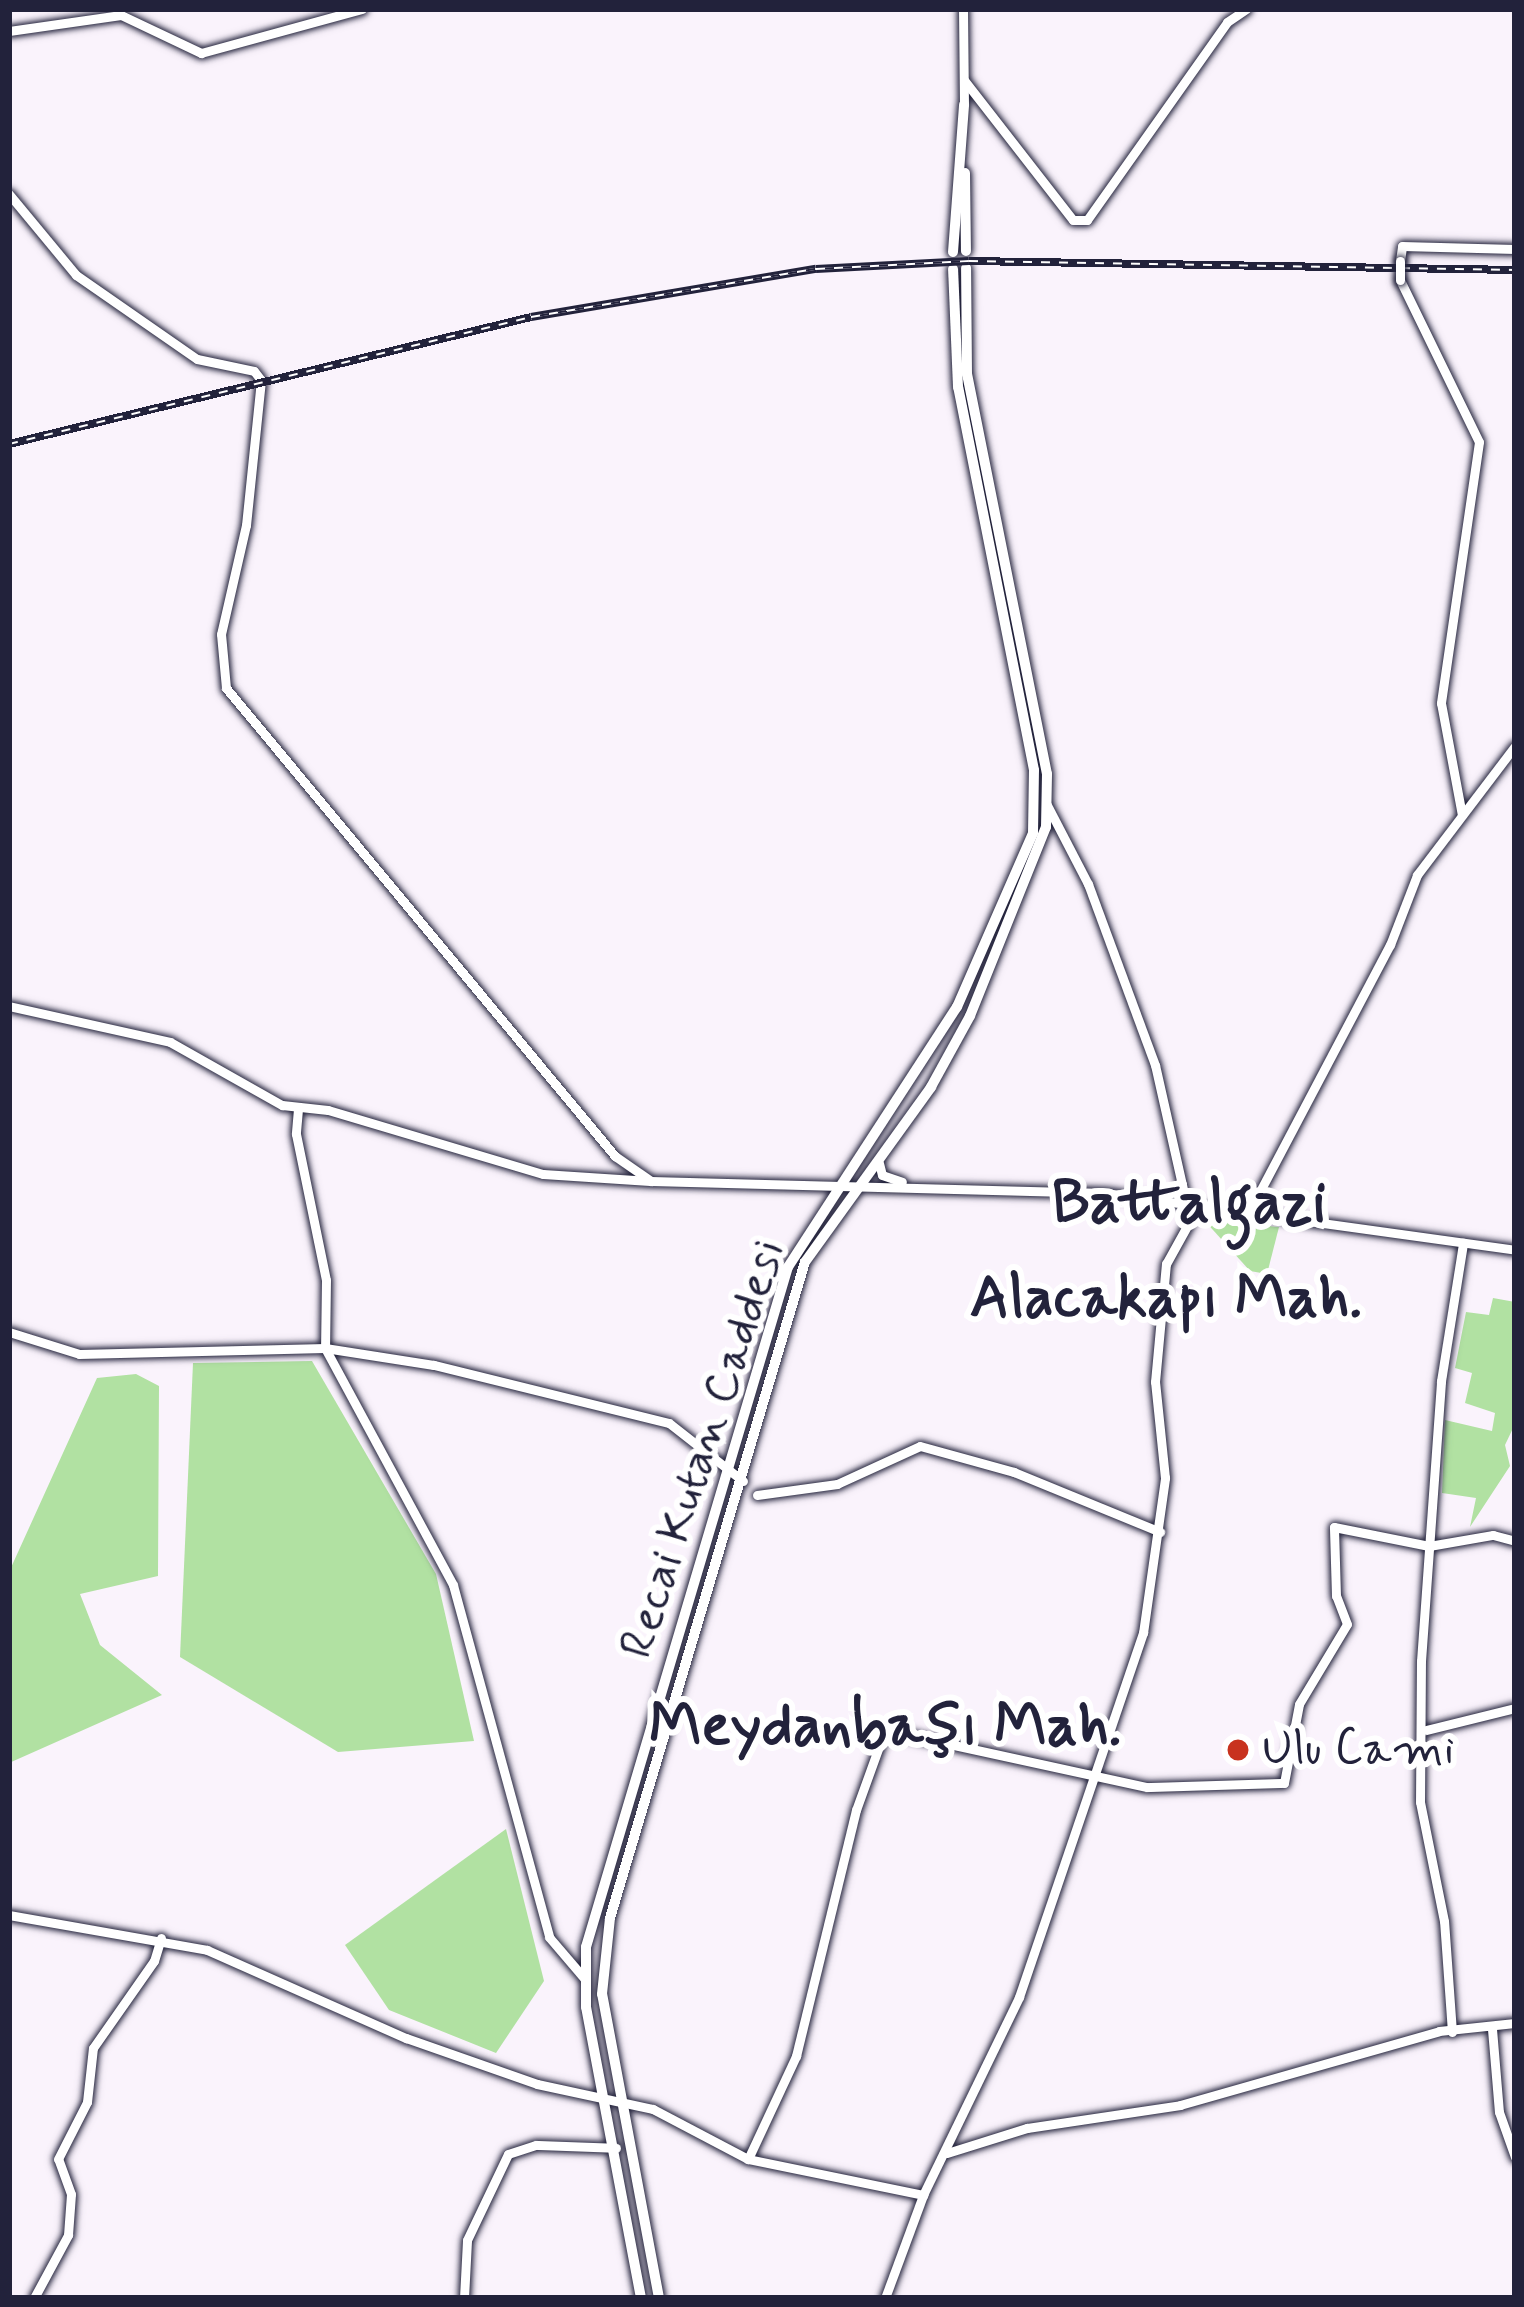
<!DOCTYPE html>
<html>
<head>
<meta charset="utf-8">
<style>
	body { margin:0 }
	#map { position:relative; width:1524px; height:2307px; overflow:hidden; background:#faf3fc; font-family:Mynerve,sans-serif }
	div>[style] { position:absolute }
	.green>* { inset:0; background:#b1e1a2 }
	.roads { filter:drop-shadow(0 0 3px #22223b) drop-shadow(0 0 3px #22223b) }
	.minor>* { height:9px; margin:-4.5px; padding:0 4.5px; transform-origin:4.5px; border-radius:4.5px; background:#fff }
	.major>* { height:10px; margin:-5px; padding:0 5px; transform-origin:5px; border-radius:5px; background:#fff }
	.rail>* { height:8px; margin-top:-4px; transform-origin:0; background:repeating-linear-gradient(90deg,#fff 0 9px,#22223b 0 18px); box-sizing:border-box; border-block:3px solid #22223b }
	.bridges { filter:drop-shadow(0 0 3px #22223b) drop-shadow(0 0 3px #22223b) }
	.minor-bridge>* { height:9px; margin:-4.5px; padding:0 4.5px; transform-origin:4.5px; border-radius:4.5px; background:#fff }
	.dots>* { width:33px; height:33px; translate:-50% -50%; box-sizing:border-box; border:6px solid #fff; border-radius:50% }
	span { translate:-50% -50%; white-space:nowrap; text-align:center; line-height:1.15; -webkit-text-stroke:12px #fff; paint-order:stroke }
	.street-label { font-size:48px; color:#22223b }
	.poi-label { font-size:48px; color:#22223b }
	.left { translate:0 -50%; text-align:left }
	.district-label { font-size:60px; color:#22223b; font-weight:700 }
	.frame { position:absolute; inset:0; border:12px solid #22223b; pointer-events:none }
</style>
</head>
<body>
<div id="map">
	<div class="green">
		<i style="clip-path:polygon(1204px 1220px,1279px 1227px,1267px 1274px,1250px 1271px)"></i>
		<i style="clip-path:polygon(1493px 1298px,1515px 1302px,1515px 1424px,1505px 1445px,1510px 1466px,1470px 1527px,1476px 1498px,1442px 1493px,1445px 1420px,1492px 1431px,1495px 1413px,1465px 1403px,1472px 1373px,1455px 1368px,1466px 1312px,1489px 1315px)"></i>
		<i style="clip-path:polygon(312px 1361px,436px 1574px,474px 1741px,338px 1752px,180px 1657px,193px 1363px)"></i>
		<i style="clip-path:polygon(136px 1374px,159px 1386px,158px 1576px,80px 1594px,100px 1645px,162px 1695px,9px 1763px,9px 1572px,97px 1378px)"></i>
		<i style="clip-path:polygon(506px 1829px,544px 1981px,496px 2053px,389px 2010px,345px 1945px)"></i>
	</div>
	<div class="roads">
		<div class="minor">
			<i style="left:963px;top:9px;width:95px;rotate:89.4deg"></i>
			<i style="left:9px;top:31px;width:113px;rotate:-8.1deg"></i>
			<i style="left:121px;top:15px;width:89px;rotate:25.4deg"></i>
			<i style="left:201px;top:53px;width:167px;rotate:-15.3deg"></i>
			<i style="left:964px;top:80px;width:177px;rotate:52.1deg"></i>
			<i style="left:1073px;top:220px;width:14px"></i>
			<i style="left:1087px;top:220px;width:242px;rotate:-54.7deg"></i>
			<i style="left:1227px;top:22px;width:23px;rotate:-34deg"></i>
			<i style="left:9px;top:194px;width:105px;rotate:50.4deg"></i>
			<i style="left:76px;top:275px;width:147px;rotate:34.8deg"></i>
			<i style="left:197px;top:359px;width:58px;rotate:11.9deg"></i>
			<i style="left:254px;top:371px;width:11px;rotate:52deg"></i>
			<i style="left:261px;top:380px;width:146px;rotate:95.9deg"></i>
			<i style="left:246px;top:525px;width:112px;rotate:102.9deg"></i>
			<i style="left:221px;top:634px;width:54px;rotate:84.7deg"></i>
			<i style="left:226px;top:688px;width:609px;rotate:50.27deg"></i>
			<i style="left:615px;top:1156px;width:44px;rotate:34.8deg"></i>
			<i style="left:651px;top:1181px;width:455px;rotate:1.5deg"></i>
			<i style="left:1106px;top:1193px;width:413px;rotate:7.9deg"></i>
			<i style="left:1400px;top:261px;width:15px;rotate:-82deg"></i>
			<i style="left:1402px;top:246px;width:113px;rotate:1.5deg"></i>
			<i style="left:1400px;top:280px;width:180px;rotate:64deg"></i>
			<i style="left:1479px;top:442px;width:264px;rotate:98.3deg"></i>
			<i style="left:1441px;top:703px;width:114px;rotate:79.4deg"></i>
			<i style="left:9px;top:1006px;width:165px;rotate:12.6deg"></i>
			<i style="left:170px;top:1042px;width:129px;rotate:29.4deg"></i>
			<i style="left:282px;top:1105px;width:46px;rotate:6.2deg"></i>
			<i style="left:328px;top:1110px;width:224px;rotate:16.6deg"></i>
			<i style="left:543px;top:1174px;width:107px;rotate:3.7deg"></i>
			<i style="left:298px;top:1109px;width:25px;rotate:95deg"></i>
			<i style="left:296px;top:1134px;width:149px;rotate:78.4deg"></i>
			<i style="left:326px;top:1280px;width:68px;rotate:90.8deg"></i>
			<i style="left:325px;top:1348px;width:269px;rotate:61.6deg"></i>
			<i style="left:453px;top:1585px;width:365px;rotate:74.7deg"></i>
			<i style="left:549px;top:1937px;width:54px;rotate:49.5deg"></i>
			<i style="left:879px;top:1163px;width:12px;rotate:76deg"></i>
			<i style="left:882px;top:1175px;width:21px;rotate:19deg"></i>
			<i style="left:1249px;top:1212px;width:302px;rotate:-62.2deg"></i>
			<i style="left:1390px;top:945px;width:75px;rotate:-68.9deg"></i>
			<i style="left:1417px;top:875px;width:162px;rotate:-52.8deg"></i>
			<i style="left:9px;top:1332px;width:73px;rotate:17.4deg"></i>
			<i style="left:79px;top:1354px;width:246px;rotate:-1.4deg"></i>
			<i style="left:325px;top:1348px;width:110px;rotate:8.9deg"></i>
			<i style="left:434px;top:1365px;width:242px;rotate:13.9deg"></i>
			<i style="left:669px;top:1423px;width:94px;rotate:38.1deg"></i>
			<i style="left:757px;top:1495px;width:81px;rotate:-7.8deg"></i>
			<i style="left:837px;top:1484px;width:91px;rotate:-24.6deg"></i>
			<i style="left:920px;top:1446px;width:98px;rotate:15.5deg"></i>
			<i style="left:1014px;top:1472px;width:158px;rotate:22.3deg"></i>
			<i style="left:1426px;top:1730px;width:92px;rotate:-13.9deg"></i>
			<i style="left:9px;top:1915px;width:201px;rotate:10deg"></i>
			<i style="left:207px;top:1950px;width:218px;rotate:23.9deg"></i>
			<i style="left:406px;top:2038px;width:139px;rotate:19.3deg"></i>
			<i style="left:537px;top:2084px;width:119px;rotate:12.2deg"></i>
			<i style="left:653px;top:2109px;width:107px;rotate:27.8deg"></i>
			<i style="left:748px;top:2159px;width:179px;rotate:11.6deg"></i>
			<i style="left:1492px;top:2029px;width:83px;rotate:85.2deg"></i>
			<i style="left:1499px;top:2112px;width:48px;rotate:70.4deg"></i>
			<i style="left:1452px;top:2032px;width:111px;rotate:-94.1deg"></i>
			<i style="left:1444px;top:1921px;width:121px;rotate:-101.4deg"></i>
			<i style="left:1420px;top:1802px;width:141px;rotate:-89.6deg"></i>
			<i style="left:1421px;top:1661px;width:281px;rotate:-85.9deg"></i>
			<i style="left:1441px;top:1381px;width:140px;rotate:-80.9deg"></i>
			<i style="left:947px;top:2153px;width:84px;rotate:-17.4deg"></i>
			<i style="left:1027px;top:2128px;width:155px;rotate:-8.5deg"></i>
			<i style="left:1180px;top:2105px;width:269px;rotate:-15.9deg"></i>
			<i style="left:1439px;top:2031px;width:76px;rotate:-6deg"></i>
			<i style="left:748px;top:2159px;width:114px;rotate:-65deg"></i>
			<i style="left:796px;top:2056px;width:253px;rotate:-76.3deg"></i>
			<i style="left:856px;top:1810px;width:85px;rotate:-70.1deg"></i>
			<i style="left:885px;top:1730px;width:268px;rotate:12.3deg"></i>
			<i style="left:1147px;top:1787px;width:137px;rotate:-1.7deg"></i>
			<i style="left:1284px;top:1783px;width:80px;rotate:-79.2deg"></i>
			<i style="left:1299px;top:1704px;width:93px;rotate:-59deg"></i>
			<i style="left:1347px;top:1624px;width:30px;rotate:-111deg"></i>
			<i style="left:1336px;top:1596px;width:69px;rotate:-91.7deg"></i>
			<i style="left:1334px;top:1527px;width:97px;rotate:11.3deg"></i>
			<i style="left:1429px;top:1546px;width:65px;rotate:-9.8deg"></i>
			<i style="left:1493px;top:1535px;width:23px;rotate:15deg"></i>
			<i style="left:34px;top:2298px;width:72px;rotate:-61.6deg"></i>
			<i style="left:68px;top:2235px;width:41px;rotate:-85.8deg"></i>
			<i style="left:71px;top:2194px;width:37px;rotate:-110deg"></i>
			<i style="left:58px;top:2159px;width:64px;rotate:-63deg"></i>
			<i style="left:87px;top:2102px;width:54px;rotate:-83.7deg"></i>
			<i style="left:93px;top:2048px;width:106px;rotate:-55deg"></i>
			<i style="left:154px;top:1961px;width:24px;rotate:-73deg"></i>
			<i style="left:464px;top:2298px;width:58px;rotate:-87deg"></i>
			<i style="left:467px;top:2240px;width:95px;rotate:-64.5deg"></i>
			<i style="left:508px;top:2154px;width:29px;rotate:-18deg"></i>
			<i style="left:536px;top:2145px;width:80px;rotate:2.1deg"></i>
			<i style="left:885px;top:2298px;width:110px;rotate:-69.7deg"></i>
			<i style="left:923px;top:2195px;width:220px;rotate:-64.1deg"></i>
			<i style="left:1019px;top:1997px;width:385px;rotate:-71.2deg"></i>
			<i style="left:1143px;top:1633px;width:157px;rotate:-81.9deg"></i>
			<i style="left:1165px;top:1478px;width:97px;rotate:-95.9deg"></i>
			<i style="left:1155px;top:1382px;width:119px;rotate:-84.7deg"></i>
			<i style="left:1166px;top:1264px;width:64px;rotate:-61deg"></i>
			<i style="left:1197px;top:1208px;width:16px;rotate:-140deg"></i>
			<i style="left:1185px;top:1198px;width:136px;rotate:-102.7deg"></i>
			<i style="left:1155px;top:1065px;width:193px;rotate:-110.3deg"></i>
			<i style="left:1088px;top:884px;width:89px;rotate:-117.4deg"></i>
		</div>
		<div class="major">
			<i style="left:965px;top:173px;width:78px;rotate:89.3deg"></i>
			<i style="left:953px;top:252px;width:148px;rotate:-85.7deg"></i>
			<i style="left:641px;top:2298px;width:296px;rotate:-100.7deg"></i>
			<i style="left:586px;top:2007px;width:60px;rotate:-90deg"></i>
			<i style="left:586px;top:1947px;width:709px;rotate:-73.46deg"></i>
			<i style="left:788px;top:1267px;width:310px;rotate:-57deg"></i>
			<i style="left:957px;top:1007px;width:190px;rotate:-66.4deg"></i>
			<i style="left:1033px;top:833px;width:63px;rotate:-89.1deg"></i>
			<i style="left:1034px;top:770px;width:390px;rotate:-101.2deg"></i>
			<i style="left:958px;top:387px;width:118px;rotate:-92.4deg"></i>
			<i style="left:659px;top:2298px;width:309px;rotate:-100.6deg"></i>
			<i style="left:602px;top:1994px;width:76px;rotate:-84deg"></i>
			<i style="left:610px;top:1918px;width:684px;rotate:-73.45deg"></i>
			<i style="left:805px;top:1262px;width:216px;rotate:-54.2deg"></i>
			<i style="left:931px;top:1087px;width:81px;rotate:-61.2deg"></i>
			<i style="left:970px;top:1016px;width:204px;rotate:-68.1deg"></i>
			<i style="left:1046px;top:827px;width:53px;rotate:-88.9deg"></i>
			<i style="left:1047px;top:774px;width:408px;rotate:-101.3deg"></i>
			<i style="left:967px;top:374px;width:106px;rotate:-90.5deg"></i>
		</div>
	</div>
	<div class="rail">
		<i style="left:9px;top:444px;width:537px;rotate:-13.67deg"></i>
		<i style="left:531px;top:317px;width:289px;rotate:-9.6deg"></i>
		<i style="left:816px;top:269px;width:153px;rotate:-3deg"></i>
		<i style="left:969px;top:261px;width:546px;rotate:0.94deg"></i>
	</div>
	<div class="bridges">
		<div class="minor-bridge">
			<i style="left:1400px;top:261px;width:19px;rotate:90deg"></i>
		</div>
	</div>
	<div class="dots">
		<i style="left:1238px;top:1750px;background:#c8321e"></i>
	</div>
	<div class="street-label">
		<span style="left:703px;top:1449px;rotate:-72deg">Recai Kutan Caddesi</span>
	</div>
	<div class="poi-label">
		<span class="left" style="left:1262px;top:1750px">Ulu Cami</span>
	</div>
	<div class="district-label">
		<span style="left:1189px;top:1204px">Battalgazi</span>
		<span style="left:1166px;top:1299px">Alacakapı Mah.</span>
		<span style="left:885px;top:1727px">Meydanbaşı Mah.</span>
	</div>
	<div class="frame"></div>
</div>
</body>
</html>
